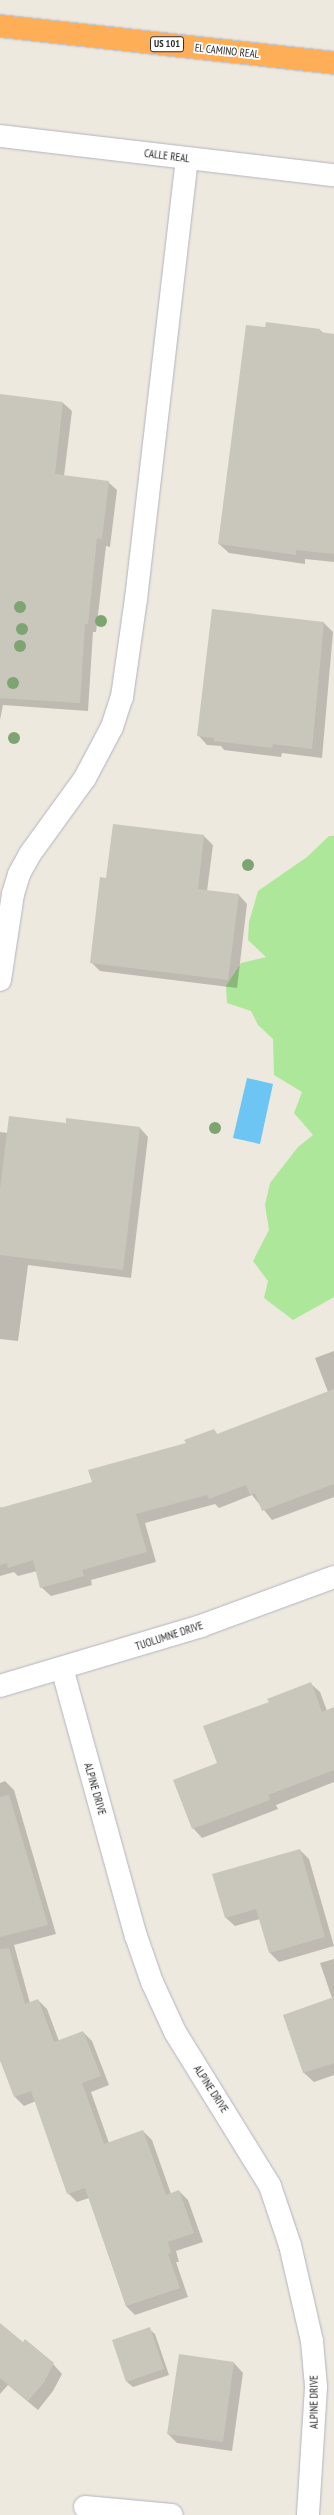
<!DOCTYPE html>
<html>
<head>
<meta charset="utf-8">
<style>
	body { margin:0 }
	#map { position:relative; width:334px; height:2515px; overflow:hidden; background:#eee9de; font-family:"PT Sans Narrow",sans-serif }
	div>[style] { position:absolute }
	.green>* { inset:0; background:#ade799 }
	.water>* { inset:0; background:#6dc5f4 }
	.shadow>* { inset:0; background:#0003 }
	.building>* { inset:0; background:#c9c7bc }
	.roads { filter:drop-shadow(0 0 1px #b2b3c0) drop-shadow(0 0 1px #b2b3c0) }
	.street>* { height:22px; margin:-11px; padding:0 11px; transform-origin:11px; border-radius:11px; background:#fff }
	.secondary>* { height:22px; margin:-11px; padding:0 11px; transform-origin:11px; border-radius:11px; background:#fff }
	.highway>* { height:22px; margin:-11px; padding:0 11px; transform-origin:11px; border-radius:11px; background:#ffae58 }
	.trees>* { width:12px; height:12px; margin:-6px; border-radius:50%; background:#7ea571 }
	span { translate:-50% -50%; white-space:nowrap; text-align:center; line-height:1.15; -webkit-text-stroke:3.5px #fff; paint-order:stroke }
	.shield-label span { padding:1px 3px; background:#fff; border:1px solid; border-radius:3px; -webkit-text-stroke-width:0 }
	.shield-label { font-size:10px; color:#2c2c2c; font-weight:700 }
	.street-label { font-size:11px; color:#2c2c2c }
</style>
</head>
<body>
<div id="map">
	<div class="green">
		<i style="clip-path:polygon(329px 836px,334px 836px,334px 1297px,293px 1320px,264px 1298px,268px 1281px,253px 1261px,269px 1230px,265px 1205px,270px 1183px,298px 1147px,313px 1135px,294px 1113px,302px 1092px,274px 1075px,273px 1039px,258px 1025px,251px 1011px,227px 1003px,226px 986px,241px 963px,266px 957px,248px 940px,249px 922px,258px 891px,307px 857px)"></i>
	</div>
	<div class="water">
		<i style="clip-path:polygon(247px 1078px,273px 1084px,260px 1144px,233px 1138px)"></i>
	</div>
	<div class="shadow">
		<i style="clip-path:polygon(266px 328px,320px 330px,324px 334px,334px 335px,334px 562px,305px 559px,305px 564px,229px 553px,219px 544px)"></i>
		<i style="clip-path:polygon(0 395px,63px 403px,72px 411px,64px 476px,108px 482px,117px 490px,110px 547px,106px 546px,96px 632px,93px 632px,88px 711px,3px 705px,0 720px)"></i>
		<i style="clip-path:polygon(324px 623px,333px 632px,322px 758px,282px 753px,281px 757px,224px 750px,221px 746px,207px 745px,198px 735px)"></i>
		<i style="clip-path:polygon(114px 825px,204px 836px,213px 845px,207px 891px,239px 895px,247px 904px,237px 988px,100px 971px,91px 962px,107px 879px)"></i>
		<i style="clip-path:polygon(67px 1124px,140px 1128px,148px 1137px,131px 1278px,28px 1265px,18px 1341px,0 1339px,0 1132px,8px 1133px)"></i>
		<i style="clip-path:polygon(334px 1351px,334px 1497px,272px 1520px,252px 1495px,219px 1508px,215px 1504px,145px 1523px,156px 1562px,91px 1580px,92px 1585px,51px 1596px,41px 1587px,37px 1571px,18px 1576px,14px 1572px,0 1576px,0 1507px,2px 1508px,93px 1483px,187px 1444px,214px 1430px,218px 1435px,328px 1392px,315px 1358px)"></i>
		<i style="clip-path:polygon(310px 1683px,320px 1692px,327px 1711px,334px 1708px,334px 1782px,276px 1805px,278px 1809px,202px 1838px,193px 1828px,219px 1764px,270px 1703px)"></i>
		<i style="clip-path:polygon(5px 1781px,14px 1790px,56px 1934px,14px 1945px,30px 2003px,38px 2000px,47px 2009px,59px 2041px,83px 2032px,92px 2041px,109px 2085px,91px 2092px,109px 2143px,143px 2131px,152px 2140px,171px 2194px,179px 2191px,188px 2200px,203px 2242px,176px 2251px,179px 2262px,176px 2262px,188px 2297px,135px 2315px,126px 2306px,89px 2198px,77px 2202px,68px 2193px,36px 2101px,24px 2106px,15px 2097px,0 2060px,0 1783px)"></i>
		<i style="clip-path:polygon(300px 1850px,309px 1859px,334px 1946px,279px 1962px,270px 1953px,260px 1919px,235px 1926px,225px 1917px)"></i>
		<i style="clip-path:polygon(334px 1959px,334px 2075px,314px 2082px,304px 2073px,285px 2015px,332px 1998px,320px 1963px)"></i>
		<i style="clip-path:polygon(149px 2329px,155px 2334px,169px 2375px,133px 2387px,127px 2382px)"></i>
		<i style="clip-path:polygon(0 2333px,23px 2344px,53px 2364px,62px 2374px,53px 2391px,38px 2410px,8px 2385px,0 2394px)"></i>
		<i style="clip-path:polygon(234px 2363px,243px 2373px,232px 2451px,177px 2443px,168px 2434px)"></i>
	</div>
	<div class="building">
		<i style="clip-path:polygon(266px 322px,320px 329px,320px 332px,334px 334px,334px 554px,296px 550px,296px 555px,218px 544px,246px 325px,265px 327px)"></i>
		<i style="clip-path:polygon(0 394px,63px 402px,55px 474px,109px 481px,102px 539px,97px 538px,88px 624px,85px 624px,80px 703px,0 698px)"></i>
		<i style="clip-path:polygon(212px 609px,324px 622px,312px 749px,273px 744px,272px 748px,214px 741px,214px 738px,197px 736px)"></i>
		<i style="clip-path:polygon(113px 824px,204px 835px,198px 889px,239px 894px,228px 980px,90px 963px,100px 877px,106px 878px)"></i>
		<i style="clip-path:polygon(9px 1116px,66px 1123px,66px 1118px,140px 1127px,123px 1270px,0 1255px,0 1189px)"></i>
		<i style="clip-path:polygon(334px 1389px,334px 1484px,262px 1511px,255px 1493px,250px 1495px,246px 1485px,209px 1499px,207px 1495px,136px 1514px,147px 1552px,82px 1570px,84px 1576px,40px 1588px,33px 1560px,8px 1568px,7px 1563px,0 1565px,0 1508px,92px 1482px,88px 1470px,186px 1443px,184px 1440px,214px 1429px,217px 1434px)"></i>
		<i style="clip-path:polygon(311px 1682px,322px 1712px,334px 1707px,334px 1770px,268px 1795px,270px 1800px,192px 1829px,173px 1780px,217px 1763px,203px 1726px,269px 1702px,267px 1699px)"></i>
		<i style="clip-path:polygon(9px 1795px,48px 1925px,0 1937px,0 1797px)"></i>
		<i style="clip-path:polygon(300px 1849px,325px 1937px,269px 1953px,256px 1909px,225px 1918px,212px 1874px)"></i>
		<i style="clip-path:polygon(9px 1948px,25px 2004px,38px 1999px,54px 2042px,83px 2031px,101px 2076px,82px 2083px,104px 2144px,143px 2130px,166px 2195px,179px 2190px,194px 2233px,168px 2242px,171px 2253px,168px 2254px,180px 2288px,126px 2306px,85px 2188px,67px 2194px,31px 2091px,14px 2097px,0 2060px,0 1949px)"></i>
		<i style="clip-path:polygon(334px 1997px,334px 2063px,303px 2073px,283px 2015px)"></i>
		<i style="clip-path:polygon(0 2323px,23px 2342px,25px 2339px,54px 2363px,44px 2382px,28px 2401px,0 2378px)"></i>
		<i style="clip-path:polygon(150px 2327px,164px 2369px,126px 2382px,112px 2340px)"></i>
		<i style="clip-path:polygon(179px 2354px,234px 2362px,223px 2442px,167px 2434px)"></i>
	</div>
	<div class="roads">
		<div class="street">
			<i style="left:0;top:980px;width:87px;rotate:-81.4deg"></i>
			<i style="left:13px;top:894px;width:21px;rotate:-73deg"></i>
			<i style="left:19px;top:874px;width:23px;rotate:-61deg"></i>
			<i style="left:30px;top:854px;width:94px;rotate:-54.1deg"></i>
			<i style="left:85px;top:778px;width:58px;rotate:-62.1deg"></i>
			<i style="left:112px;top:727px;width:32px;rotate:-72deg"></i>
			<i style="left:122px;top:697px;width:99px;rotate:-81.9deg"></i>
			<i style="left:136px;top:599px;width:443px;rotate:-83.4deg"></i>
			<i style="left:62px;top:1668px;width:278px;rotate:74.6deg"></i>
			<i style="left:136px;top:1936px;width:49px;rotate:70.8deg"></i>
			<i style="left:152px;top:1982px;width:55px;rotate:65.3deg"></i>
			<i style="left:175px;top:2032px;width:181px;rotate:58.3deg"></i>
			<i style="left:270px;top:2186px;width:62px;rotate:71.3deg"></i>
			<i style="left:290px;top:2245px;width:98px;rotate:77.1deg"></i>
			<i style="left:312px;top:2341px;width:46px;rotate:85deg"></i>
			<i style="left:316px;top:2387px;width:128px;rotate:93.6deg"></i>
			<i style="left:0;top:1686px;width:210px;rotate:-16.6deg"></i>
			<i style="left:201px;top:1626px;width:142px;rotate:-20.2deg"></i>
			<i style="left:85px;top:2507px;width:87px;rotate:5.3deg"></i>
		</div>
		<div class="secondary">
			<i style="left:0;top:136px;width:336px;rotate:6.7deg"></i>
		</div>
		<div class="highway">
			<i style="left:0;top:26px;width:336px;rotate:6.3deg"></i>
		</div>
	</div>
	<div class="trees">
		<i style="left:20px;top:607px"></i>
		<i style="left:101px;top:621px"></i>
		<i style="left:22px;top:629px"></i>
		<i style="left:20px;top:646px"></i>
		<i style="left:13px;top:683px"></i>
		<i style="left:14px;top:738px"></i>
		<i style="left:248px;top:865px"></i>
		<i style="left:215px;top:1128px"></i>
	</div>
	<div class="shield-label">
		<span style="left:167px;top:44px">US 101</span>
	</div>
	<div class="street-label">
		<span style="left:227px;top:51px;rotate:6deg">EL CAMINO REAL</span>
		<span style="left:167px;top:156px;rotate:7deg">CALLE REAL</span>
		<span style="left:169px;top:1636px;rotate:-18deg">TUOLUMNE DRIVE</span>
		<span style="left:95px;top:1789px;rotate:74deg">ALPINE DRIVE</span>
		<span style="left:211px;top:2089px;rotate:57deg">ALPINE DRIVE</span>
		<span style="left:314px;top:2402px;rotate:-90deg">ALPINE DRIVE</span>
	</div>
</div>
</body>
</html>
